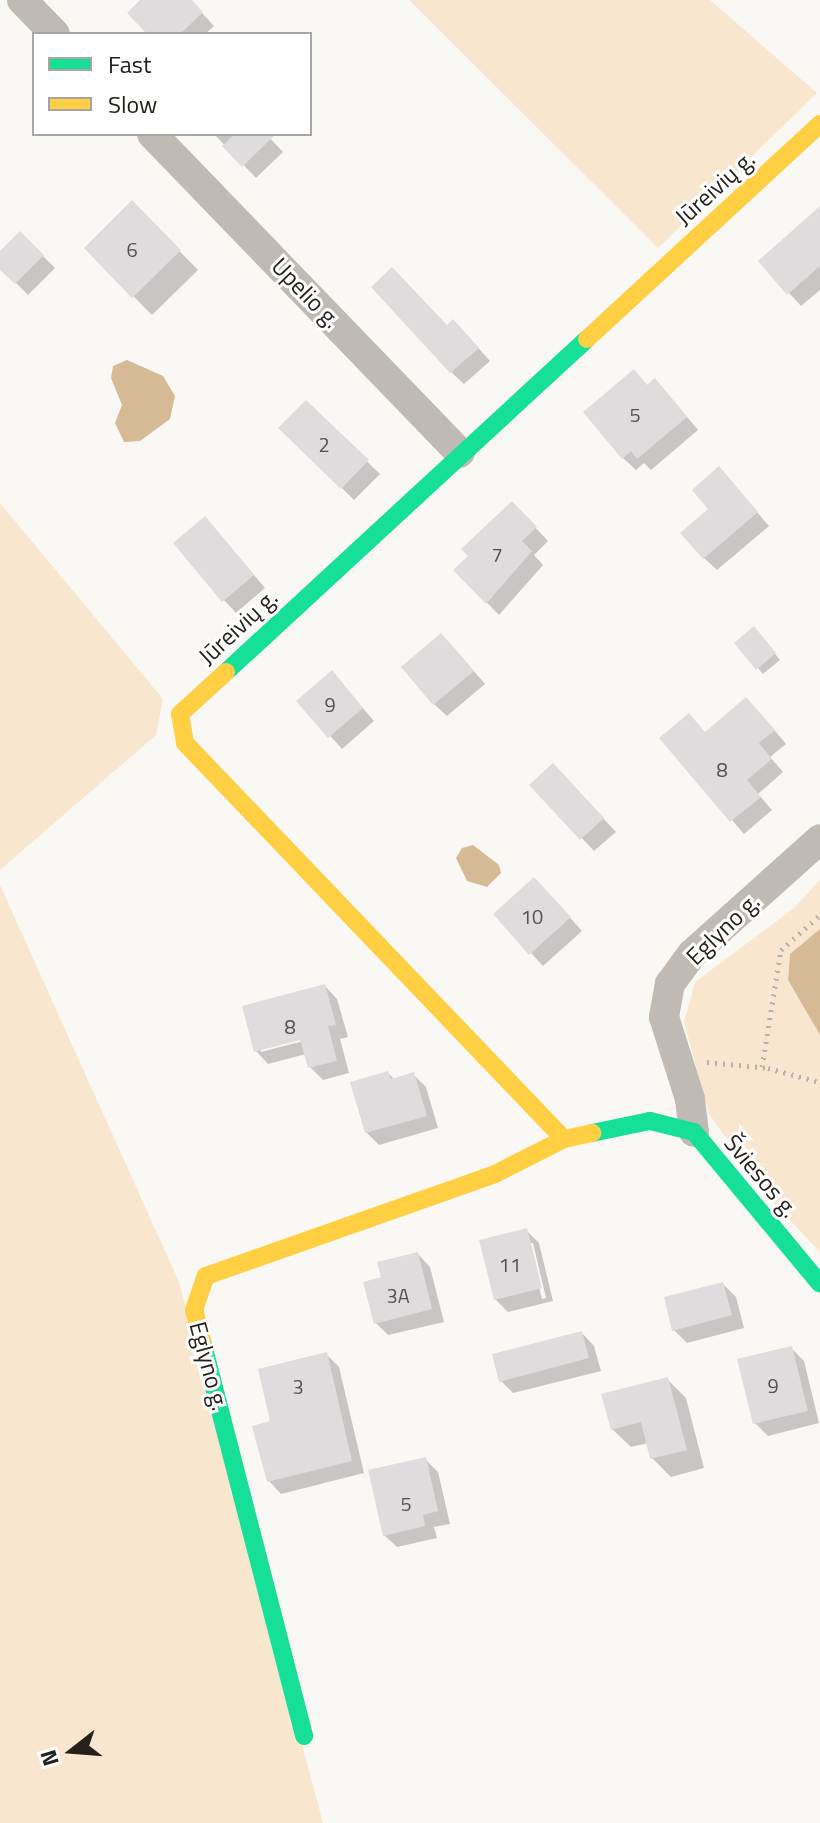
<!DOCTYPE html>
<html>
<head>
<meta charset="utf-8">
<style>
	body { margin:0 }
	#map { position:relative; width:820px; height:1823px; overflow:hidden; background:#faf8f5; font-family:"Titillium Web",sans-serif }
	div>[style] { position:absolute }
	.green>* { inset:0; background:#f8e6ce }
	.water>* { inset:0; background:#d6ba95 }
	.shadow>* { inset:0; background:#0003 }
	.building>* { inset:0; background:#dfdcde }
	.path>* { height:5px; margin-top:-2.5px; transform-origin:0; background:repeating-linear-gradient(90deg,#b7b2ae 0 2px,transparent 0 8px) }
	.street>* { height:30px; margin:-15px; padding:0 15px; transform-origin:15px; border-radius:15px; background:#bfbbb4 }
	.fast>* { height:18px; margin:-9px; padding:0 9px; transform-origin:9px; border-radius:9px; background:#16e098 }
	.slow>* { height:18px; margin:-9px; padding:0 9px; transform-origin:9px; border-radius:9px; background:#ffcf43 }
	span { translate:-50% -50%; white-space:nowrap; text-align:center; line-height:1.15; -webkit-text-stroke:6px #fff; paint-order:stroke }
	.number-label { font-size:20px; color:#544f4c }
	.number-label span { -webkit-text-stroke-width:0 }
	.street-label { font-size:24px; color:#25201b }
	.legend { position:absolute; left:32px; top:32px; width:280px; height:104px; box-sizing:border-box; background:#fff; border:2px solid #a8a6a4; margin:0; padding:10px 14px; list-style:none; font-size:24px; color:#25201b }
	.legend li { display:flex; align-items:center; gap:16px; height:40px }
	.legend b { width:40px; border:2px solid #a8a6a4 }
	.north { position:absolute; left:32px; top:1711px; width:80px; height:80px; -webkit-text-stroke:6px #fff; paint-order:stroke; rotate:253deg; font-size:22px; font-weight:700; line-height:32px; text-align:center; color:#25201b }
	.north::after { content:''; display:block; margin:auto; width:28px; height:36px; background:#25201b; clip-path:polygon(50% 0,100% 100%,50% 72%,0 100%) }
</style>
</head>
<body>
<div id="map">
	<div class="green">
		<i style="clip-path:polygon(409px 0,710px 0,817px 93px,658px 248px)"></i>
		<i style="clip-path:polygon(0 503px,163px 699px,156px 735px,0 870px)"></i>
		<i style="clip-path:polygon(820px 880px,820px 929px,790px 954px,788px 980px,820px 1035px,820px 1252px,768px 1197px,709px 1114px,684px 1022px,695px 982px,794px 908px)"></i>
		<i style="clip-path:polygon(0 885px,179px 1282px,323px 1823px,0 1823px)"></i>
	</div>
	<div class="water">
		<i style="clip-path:polygon(127px 360px,163px 376px,175px 396px,170px 419px,140px 441px,124px 442px,115px 423px,122px 405px,111px 378px,113px 366px)"></i>
		<i style="clip-path:polygon(473px 845px,499px 865px,501px 873px,487px 887px,467px 881px,456px 858px,462px 848px)"></i>
		<i style="clip-path:polygon(820px 929px,820px 1035px,788px 980px,790px 954px)"></i>
	</div>
	<div class="shadow">
		<i style="clip-path:polygon(143px 0,190px 0,214px 26px,205px 34px,150px 34px)"></i>
		<i style="clip-path:polygon(214px 134px,266px 134px,283px 152px,256px 178px)"></i>
		<i style="clip-path:polygon(132px 203px,198px 270px,152px 315px,86px 248px)"></i>
		<i style="clip-path:polygon(820px 217px,820px 290px,801px 306px,760px 261px)"></i>
		<i style="clip-path:polygon(20px 233px,55px 268px,28px 295px,0 267px,0 253px)"></i>
		<i style="clip-path:polygon(447px 327px,466px 334px,490px 361px,464px 384px,451px 372px)"></i>
		<i style="clip-path:polygon(634px 372px,648px 386px,667px 393px,698px 430px,651px 470px,644px 463px,636px 470px,623px 458px)"></i>
		<i style="clip-path:polygon(306px 403px,380px 474px,354px 500px,281px 428px)"></i>
		<i style="clip-path:polygon(731px 482px,769px 526px,717px 570px,704px 558px,711px 509px)"></i>
		<i style="clip-path:polygon(512px 503px,548px 541px,534px 555px,543px 565px,499px 615px,456px 571px)"></i>
		<i style="clip-path:polygon(217px 531px,265px 588px,236px 613px,224px 600px)"></i>
		<i style="clip-path:polygon(760px 635px,780px 660px,763px 674px,758px 668px)"></i>
		<i style="clip-path:polygon(454px 648px,485px 684px,447px 716px,434px 704px)"></i>
		<i style="clip-path:polygon(344px 686px,374px 721px,342px 749px,299px 701px)"></i>
		<i style="clip-path:polygon(759px 712px,786px 744px,770px 757px,783px 772px,758px 794px,772px 810px,744px 834px,662px 739px,706px 733px)"></i>
		<i style="clip-path:polygon(565px 778px,616px 832px,594px 851px,532px 785px)"></i>
		<i style="clip-path:polygon(547px 892px,582px 931px,543px 966px,531px 953px)"></i>
		<i style="clip-path:polygon(evenodd,325px 986px,337px 999px,348px 1037px,340px 1039px,349px 1073px,323px 1080px,310px 1067px,306px 1054px,268px 1064px,256px 1051px,325px 986px,310px 1035px,311px 1039px,261px 1052px,261px 1048px,310px 1035px)"></i>
		<i style="clip-path:polygon(388px 1073px,395px 1080px,413px 1074px,426px 1087px,438px 1128px,379px 1145px,366px 1132px)"></i>
		<i style="clip-path:polygon(evenodd,526px 1230px,539px 1243px,553px 1301px,508px 1312px,495px 1299px,526px 1230px,528px 1243px,533px 1243px,546px 1298px,542px 1299px,528px 1243px)"></i>
		<i style="clip-path:polygon(418px 1254px,430px 1267px,444px 1322px,388px 1335px,376px 1323px,383px 1279px)"></i>
		<i style="clip-path:polygon(723px 1284px,736px 1297px,744px 1328px,687px 1343px,674px 1330px)"></i>
		<i style="clip-path:polygon(582px 1333px,594px 1346px,601px 1371px,513px 1393px,501px 1381px)"></i>
		<i style="clip-path:polygon(791px 1348px,804px 1361px,819px 1423px,768px 1436px,755px 1423px)"></i>
		<i style="clip-path:polygon(326px 1354px,339px 1367px,364px 1473px,281px 1494px,269px 1481px,272px 1423px)"></i>
		<i style="clip-path:polygon(667px 1379px,686px 1398px,704px 1468px,671px 1477px,652px 1458px,648px 1443px,631px 1447px,612px 1429px)"></i>
		<i style="clip-path:polygon(425px 1459px,438px 1472px,450px 1524px,434px 1527px,437px 1538px,397px 1547px,384px 1535px)"></i>
	</div>
	<div class="building">
		<i style="clip-path:polygon(140px 0,192px 0,203px 12px,180px 34px,147px 34px,127px 13px)"></i>
		<i style="clip-path:polygon(235px 134px,276px 134px,242px 167px,222px 146px)"></i>
		<i style="clip-path:polygon(132px 200px,181px 250px,132px 298px,84px 248px)"></i>
		<i style="clip-path:polygon(820px 206px,820px 266px,787px 295px,758px 261px)"></i>
		<i style="clip-path:polygon(20px 231px,44px 255px,15px 284px,0 270px,0 251px)"></i>
		<i style="clip-path:polygon(392px 267px,447px 325px,453px 319px,479px 348px,450px 373px,371px 287px)"></i>
		<i style="clip-path:polygon(634px 369px,647px 385px,655px 378px,687px 417px,637px 459px,631px 451px,622px 459px,583px 412px)"></i>
		<i style="clip-path:polygon(306px 400px,369px 460px,341px 489px,278px 428px)"></i>
		<i style="clip-path:polygon(719px 466px,758px 512px,703px 559px,680px 533px,708px 509px,692px 490px)"></i>
		<i style="clip-path:polygon(512px 501px,537px 527px,522px 541px,532px 551px,486px 604px,453px 570px,468px 556px,461px 549px)"></i>
		<i style="clip-path:polygon(205px 516px,254px 575px,222px 602px,173px 543px)"></i>
		<i style="clip-path:polygon(754px 626px,776px 653px,756px 670px,734px 643px)"></i>
		<i style="clip-path:polygon(441px 633px,474px 671px,433px 705px,401px 667px)"></i>
		<i style="clip-path:polygon(332px 670px,363px 708px,328px 738px,296px 701px)"></i>
		<i style="clip-path:polygon(746px 697px,775px 730px,759px 743px,772px 759px,747px 780px,761px 797px,730px 822px,659px 738px,689px 713px,705px 732px)"></i>
		<i style="clip-path:polygon(553px 763px,604px 818px,580px 840px,529px 785px)"></i>
		<i style="clip-path:polygon(534px 877px,571px 917px,529px 955px,493px 914px)"></i>
		<i style="clip-path:polygon(325px 984px,336px 1025px,328px 1026px,337px 1061px,308px 1068px,300px 1040px,254px 1052px,242px 1006px)"></i>
		<i style="clip-path:polygon(388px 1071px,391px 1079px,414px 1072px,427px 1116px,365px 1133px,350px 1082px)"></i>
		<i style="clip-path:polygon(527px 1228px,542px 1288px,494px 1300px,479px 1240px)"></i>
		<i style="clip-path:polygon(418px 1252px,432px 1309px,374px 1324px,363px 1282px,381px 1277px,377px 1262px)"></i>
		<i style="clip-path:polygon(723px 1282px,732px 1315px,672px 1331px,664px 1297px)"></i>
		<i style="clip-path:polygon(582px 1331px,589px 1358px,499px 1382px,492px 1354px)"></i>
		<i style="clip-path:polygon(792px 1346px,808px 1411px,753px 1424px,737px 1359px)"></i>
		<i style="clip-path:polygon(327px 1352px,352px 1461px,267px 1482px,252px 1426px,270px 1421px,258px 1369px)"></i>
		<i style="clip-path:polygon(668px 1377px,687px 1450px,650px 1459px,641px 1422px,611px 1430px,601px 1394px)"></i>
		<i style="clip-path:polygon(426px 1457px,438px 1511px,423px 1515px,425px 1526px,383px 1536px,368px 1470px)"></i>
	</div>
	<div class="path">
		<i style="left:707px;top:1062px;width:61px;rotate:5.6deg"></i>
		<i style="left:768px;top:1068px;width:54px;rotate:15.1deg"></i>
		<i style="left:762px;top:1067px;width:119px;rotate:-80.8deg"></i>
		<i style="left:781px;top:950px;width:52px;rotate:-41.9deg"></i>
	</div>
	<div class="street">
		<i style="left:22px;top:0;width:47px;rotate:45.9deg"></i>
		<i style="left:152px;top:134px;width:443px;rotate:46deg"></i>
		<i style="left:694px;top:1132px;width:33px;rotate:-97deg"></i>
		<i style="left:690px;top:1099px;width:86px;rotate:-107.6deg"></i>
		<i style="left:664px;top:1017px;width:34px;rotate:-80deg"></i>
		<i style="left:670px;top:984px;width:37px;rotate:-54deg"></i>
		<i style="left:692px;top:954px;width:172px;rotate:-41.9deg"></i>
	</div>
	<div class="fast">
		<i style="left:226px;top:672px;width:491px;rotate:-42.7deg"></i>
		<i style="left:592px;top:1133px;width:59px;rotate:-11.7deg"></i>
		<i style="left:650px;top:1121px;width:45px;rotate:14deg"></i>
		<i style="left:694px;top:1132px;width:197px;rotate:50.3deg"></i>
		<i style="left:202px;top:1341px;width:408px;rotate:75.5deg"></i>
	</div>
	<div class="slow">
		<i style="left:587px;top:339px;width:317px;rotate:-42.7deg"></i>
		<i style="left:226px;top:672px;width:62px;rotate:137.6deg"></i>
		<i style="left:180px;top:714px;width:29px;rotate:80deg"></i>
		<i style="left:185px;top:743px;width:548px;rotate:46.26deg"></i>
		<i style="left:564px;top:1139px;width:29px;rotate:-12deg"></i>
		<i style="left:202px;top:1341px;width:32px;rotate:-104deg"></i>
		<i style="left:194px;top:1310px;width:36px;rotate:-71deg"></i>
		<i style="left:206px;top:1276px;width:306px;rotate:-19.4deg"></i>
		<i style="left:495px;top:1174px;width:77px;rotate:-26.9deg"></i>
	</div>
	<div class="number-label">
		<span style="left:132px;top:249px">6</span>
		<span style="left:635px;top:414px">5</span>
		<span style="left:324px;top:444px">2</span>
		<span style="left:497px;top:554px">7</span>
		<span style="left:330px;top:704px">9</span>
		<span style="left:722px;top:769px">8</span>
		<span style="left:532px;top:916px">10</span>
		<span style="left:290px;top:1026px">8</span>
		<span style="left:510px;top:1264px">11</span>
		<span style="left:398px;top:1295px">3A</span>
		<span style="left:773px;top:1385px">9</span>
		<span style="left:298px;top:1386px">3</span>
		<span style="left:406px;top:1503px">5</span>
	</div>
	<div class="street-label">
		<span style="left:715px;top:188px;rotate:-42deg">Jūreivių g.</span>
		<span style="left:306px;top:293px;rotate:46deg">Upelio g.</span>
		<span style="left:238px;top:627px;rotate:-43deg">Jūreivių g.</span>
		<span style="left:723px;top:929px;rotate:-44deg">Eglyno g.</span>
		<span style="left:761px;top:1176px;rotate:50deg">Šviesos g.</span>
		<span style="left:209px;top:1366px;rotate:75deg">Eglyno g.</span>
	</div>
	<ul class="legend">
	<li><b style="height:10px;background:#16e098"></b>Fast</li>
	<li><b style="height:10px;background:#ffcf43"></b>Slow</li>
	</ul>
	<div class="north">N</div>
</div>
</body>
</html>
